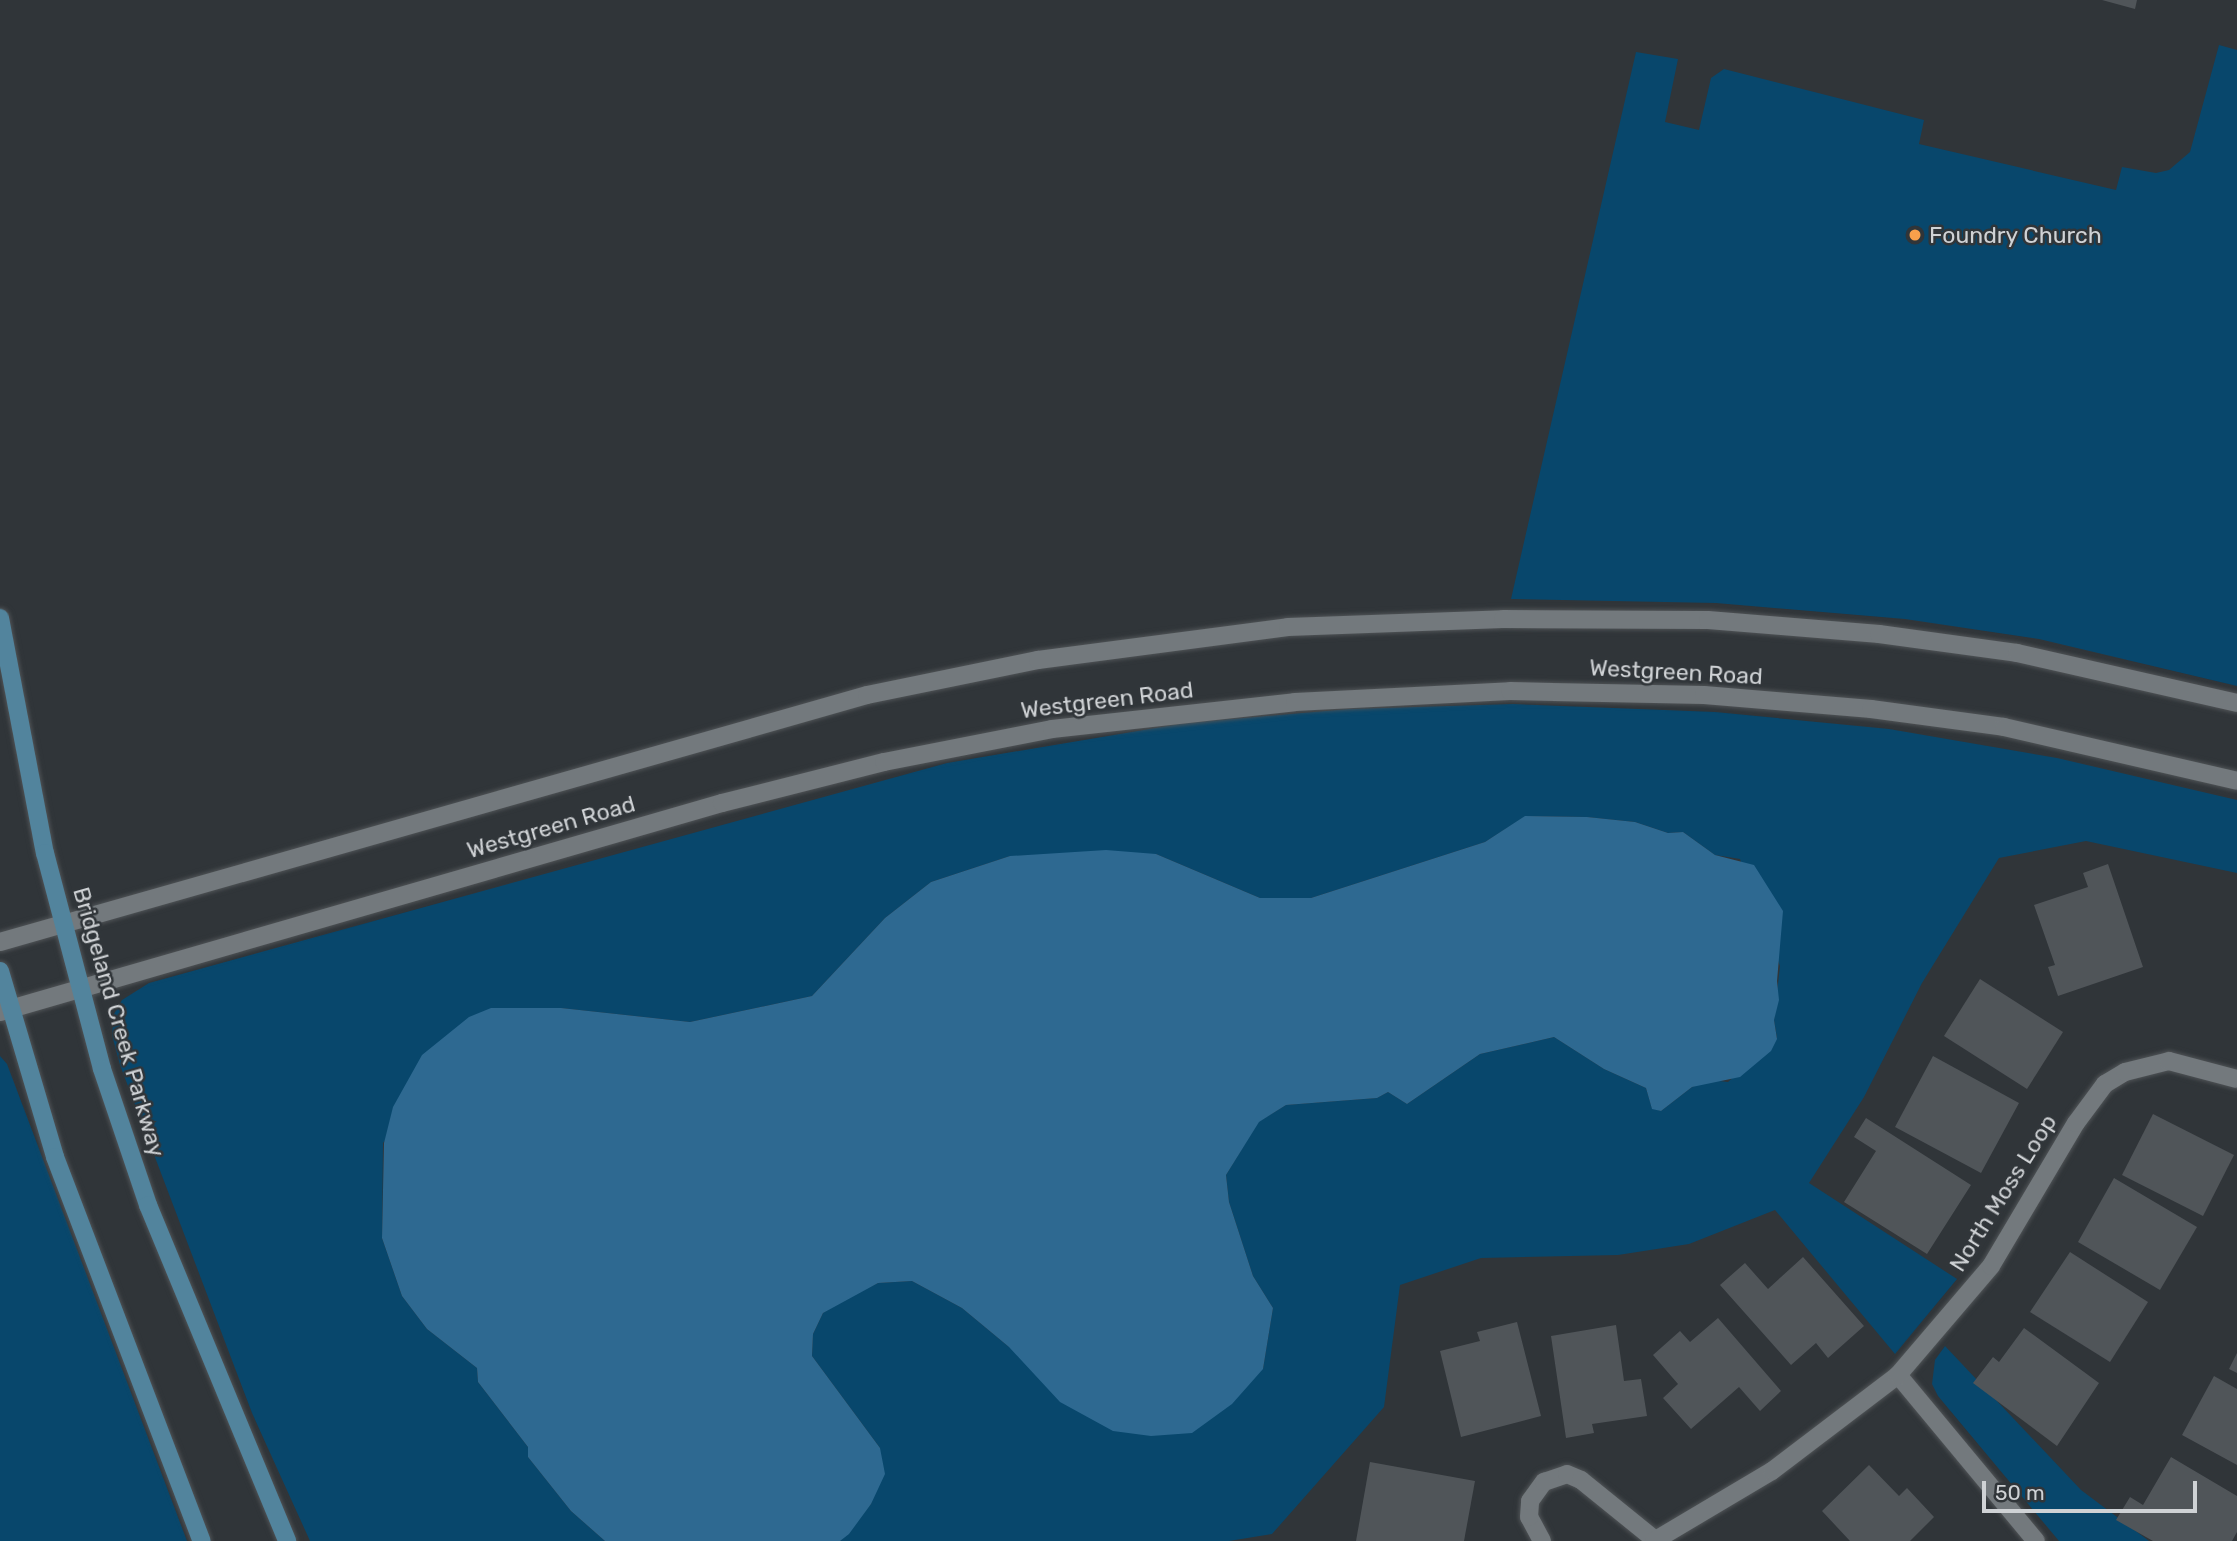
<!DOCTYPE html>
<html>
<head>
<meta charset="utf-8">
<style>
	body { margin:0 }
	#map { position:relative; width:2237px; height:1541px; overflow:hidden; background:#303539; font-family:Rubik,sans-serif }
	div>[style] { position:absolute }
	.green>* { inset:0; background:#08476c }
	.water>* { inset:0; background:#2e6991 }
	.building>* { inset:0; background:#505559 }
	.roads { filter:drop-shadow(0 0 2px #4f5356) drop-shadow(0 0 2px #4f5356) }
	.minor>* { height:18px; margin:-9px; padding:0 9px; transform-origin:9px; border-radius:9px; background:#73797d }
	.tertiary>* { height:18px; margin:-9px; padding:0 9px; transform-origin:9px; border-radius:9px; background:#73797d }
	.secondary>* { height:18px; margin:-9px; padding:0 9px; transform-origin:9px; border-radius:9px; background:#52849d }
	.dots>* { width:19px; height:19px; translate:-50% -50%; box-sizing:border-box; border:4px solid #303539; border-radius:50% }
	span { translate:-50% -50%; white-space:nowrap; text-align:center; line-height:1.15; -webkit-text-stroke:5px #303539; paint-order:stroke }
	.poi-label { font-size:23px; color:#cfd2d5 }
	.left { translate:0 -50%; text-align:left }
	.street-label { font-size:23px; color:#cfd2d5 }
	.scale { position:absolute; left:1982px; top:1481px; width:215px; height:32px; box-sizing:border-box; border:4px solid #cfd2d5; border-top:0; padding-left:9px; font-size:21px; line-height:24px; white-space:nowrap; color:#cfd2d5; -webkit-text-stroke:5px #303539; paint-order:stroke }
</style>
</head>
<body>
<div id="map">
	<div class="green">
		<i style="clip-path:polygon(2219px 45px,2237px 50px,2237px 686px,2039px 639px,1905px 619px,1716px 603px,1511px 599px,1636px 52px,1678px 59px,1665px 122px,1699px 130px,1711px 78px,1724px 69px,1924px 120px,1919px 144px,2116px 190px,2122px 167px,2156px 173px,2169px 170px,2190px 152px)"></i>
		<i style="clip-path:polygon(1513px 704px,1715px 712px,1889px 729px,2057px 758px,2237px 800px,2237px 873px,2086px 841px,1999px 858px,1922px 983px,1864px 1097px,1809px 1183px,1957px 1279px,1895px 1354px,1775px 1210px,1689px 1244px,1618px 1255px,1481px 1258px,1400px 1285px,1384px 1407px,1272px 1534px,1229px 1541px,840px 1541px,871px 1504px,880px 1448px,812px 1356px,813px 1334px,823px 1313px,842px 1300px,878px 1283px,912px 1281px,962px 1308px,1009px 1347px,1263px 1369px,1273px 1308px,1253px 1276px,1229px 1202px,1226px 1175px,1258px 1122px,1286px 1105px,1377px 1098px,1388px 1092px,1407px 1104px,1480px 1054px,1554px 1037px,1604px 1069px,1646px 1088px,1652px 1108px,1661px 1111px,1692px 1087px,1711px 1080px,1728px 1082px,1777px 1038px,1774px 1020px,1780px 966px,1740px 859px,1715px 855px,1683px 832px,1668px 833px,1635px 822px,1587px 817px,1526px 816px,1485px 842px,1311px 898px,1260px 898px,1156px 854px,1010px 856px,931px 882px,885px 918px,812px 996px,690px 1022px,561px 1008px,492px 1008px,383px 1143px,382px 1238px,402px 1296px,427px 1329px,477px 1368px,478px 1382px,528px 1447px,528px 1457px,571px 1511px,605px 1541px,310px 1541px,252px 1413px,120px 1065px,112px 1035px,114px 1014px,122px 1000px,149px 983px,947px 763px,1185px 723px,1349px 709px)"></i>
		<i style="clip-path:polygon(0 1056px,7px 1064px,187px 1541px,0 1541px)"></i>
		<i style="clip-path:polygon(1945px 1346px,2081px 1490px,2149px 1541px,2059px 1541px,1938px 1396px,1932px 1384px,1935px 1360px)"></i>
	</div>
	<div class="water">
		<i style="clip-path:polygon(1525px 816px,1587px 817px,1635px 822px,1668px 833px,1683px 832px,1715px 855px,1754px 865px,1783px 911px,1777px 981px,1779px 1000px,1774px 1020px,1777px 1039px,1771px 1051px,1740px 1077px,1692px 1087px,1661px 1111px,1652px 1109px,1646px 1088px,1604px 1069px,1554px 1037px,1480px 1054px,1407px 1104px,1388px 1092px,1377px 1098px,1286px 1105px,1259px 1122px,1226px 1175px,1229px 1202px,1253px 1276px,1273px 1308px,1263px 1369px,1232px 1404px,1192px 1433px,1151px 1436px,1113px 1431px,1060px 1402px,1009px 1347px,962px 1308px,912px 1281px,878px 1283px,823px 1313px,813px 1334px,812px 1356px,880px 1448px,885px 1474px,871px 1504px,849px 1534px,840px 1541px,605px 1541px,571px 1511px,528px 1457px,528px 1447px,478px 1382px,477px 1368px,427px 1329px,402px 1296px,382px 1238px,384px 1143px,393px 1107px,422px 1055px,469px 1017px,491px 1008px,561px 1008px,690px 1022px,812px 996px,885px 918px,931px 882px,1010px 856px,1106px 850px,1156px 854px,1260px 898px,1311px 898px,1485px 842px)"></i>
	</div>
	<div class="building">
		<i style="clip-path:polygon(2102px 0,2137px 0,2135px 9px)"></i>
		<i style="clip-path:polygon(2108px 864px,2143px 967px,2058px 996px,2048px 967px,2055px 965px,2034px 905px,2088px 887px,2083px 873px)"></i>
		<i style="clip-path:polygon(1980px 979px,2063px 1032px,2027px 1089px,1944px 1036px)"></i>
		<i style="clip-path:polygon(1933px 1056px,2019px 1103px,1981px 1173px,1895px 1127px)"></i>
		<i style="clip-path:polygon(2153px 1114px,2234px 1155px,2203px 1216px,2122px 1175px)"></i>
		<i style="clip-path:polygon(1866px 1118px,1971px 1185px,1927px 1254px,1844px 1202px,1876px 1151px,1854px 1137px)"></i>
		<i style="clip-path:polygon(2114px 1178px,2197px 1227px,2160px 1290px,2078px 1242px)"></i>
		<i style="clip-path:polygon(2070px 1252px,2148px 1302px,2110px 1362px,2030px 1312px)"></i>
		<i style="clip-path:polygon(1803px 1257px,1864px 1326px,1828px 1358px,1816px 1343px,1791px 1365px,1720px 1285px,1745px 1263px,1768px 1289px)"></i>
		<i style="clip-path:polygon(1718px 1318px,1781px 1391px,1760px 1411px,1739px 1387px,1691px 1429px,1663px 1398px,1678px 1384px,1653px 1355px,1680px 1331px,1690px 1342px)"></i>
		<i style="clip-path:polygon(1517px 1322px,1541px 1416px,1461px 1437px,1440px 1351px,1480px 1341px,1477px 1332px)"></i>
		<i style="clip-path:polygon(1616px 1325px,1624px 1381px,1641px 1379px,1647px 1416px,1592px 1424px,1594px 1433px,1566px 1438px,1551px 1336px)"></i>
		<i style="clip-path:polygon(2024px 1328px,2099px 1383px,2057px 1446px,1973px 1383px,1993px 1357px,1999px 1362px)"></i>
		<i style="clip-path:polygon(2237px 1353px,2237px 1373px,2229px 1369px)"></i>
		<i style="clip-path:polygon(2214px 1376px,2237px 1389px,2237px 1465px,2182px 1435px)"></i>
		<i style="clip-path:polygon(2171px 1457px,2237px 1496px,2237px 1532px,2232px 1541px,2153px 1541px,2116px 1520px,2130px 1497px,2143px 1505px)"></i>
		<i style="clip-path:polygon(1370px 1462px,1475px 1481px,1464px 1541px,1356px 1541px)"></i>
		<i style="clip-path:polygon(1869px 1465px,1899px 1496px,1907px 1488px,1934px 1517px,1910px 1541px,1850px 1541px,1822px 1511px)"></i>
	</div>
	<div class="roads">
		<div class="minor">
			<i style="left:1898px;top:1375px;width:216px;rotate:50.3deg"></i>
			<i style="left:1542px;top:1541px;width:27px;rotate:-118deg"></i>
			<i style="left:1529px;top:1517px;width:16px;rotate:-86deg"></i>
			<i style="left:1530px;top:1501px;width:24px;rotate:-54deg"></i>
			<i style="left:1544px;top:1482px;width:24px;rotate:-19deg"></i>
			<i style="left:1567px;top:1474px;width:15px;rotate:23deg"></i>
			<i style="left:1581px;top:1480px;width:95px;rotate:39deg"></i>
			<i style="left:1654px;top:1541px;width:137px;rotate:-30.7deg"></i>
			<i style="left:1772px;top:1471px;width:158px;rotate:-37.3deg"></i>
			<i style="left:1898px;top:1375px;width:143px;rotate:-49.5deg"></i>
			<i style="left:1991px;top:1266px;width:166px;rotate:-59.3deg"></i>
			<i style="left:2076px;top:1123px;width:49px;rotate:-53.4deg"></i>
			<i style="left:2105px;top:1084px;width:23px;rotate:-31deg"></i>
			<i style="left:2125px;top:1072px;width:45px;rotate:-14deg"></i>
			<i style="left:2169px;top:1061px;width:70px;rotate:14.8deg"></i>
		</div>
		<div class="tertiary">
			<i style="left:0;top:942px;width:901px;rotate:-15.9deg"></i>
			<i style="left:867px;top:695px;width:175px;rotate:-11.6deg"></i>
			<i style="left:1038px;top:660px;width:252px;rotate:-7.5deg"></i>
			<i style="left:1288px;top:627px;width:215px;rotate:-2.1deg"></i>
			<i style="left:1503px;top:619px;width:205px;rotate:0.3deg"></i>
			<i style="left:1708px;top:620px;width:172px;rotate:4.7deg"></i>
			<i style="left:1879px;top:634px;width:139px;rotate:7.8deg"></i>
			<i style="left:2017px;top:653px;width:226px;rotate:12.8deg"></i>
			<i style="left:0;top:1012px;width:752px;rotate:-16.14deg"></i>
			<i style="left:722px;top:803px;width:167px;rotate:-14.2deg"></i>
			<i style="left:884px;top:762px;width:171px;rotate:-11.1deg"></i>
			<i style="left:1052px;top:729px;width:244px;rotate:-6.3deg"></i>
			<i style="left:1295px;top:702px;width:215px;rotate:-2.9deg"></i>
			<i style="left:1510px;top:691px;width:194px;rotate:1.2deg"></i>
			<i style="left:1704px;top:695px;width:168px;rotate:4.8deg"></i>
			<i style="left:1871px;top:709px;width:134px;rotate:7.7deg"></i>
			<i style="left:2004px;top:727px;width:239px;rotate:13deg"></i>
		</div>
		<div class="secondary">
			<i style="left:0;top:618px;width:239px;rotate:79.2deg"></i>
			<i style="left:45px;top:853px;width:223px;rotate:75.2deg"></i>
			<i style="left:102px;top:1069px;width:144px;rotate:71.3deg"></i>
			<i style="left:148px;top:1205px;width:364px;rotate:67.5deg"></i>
			<i style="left:0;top:971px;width:194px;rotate:73.5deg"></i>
			<i style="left:55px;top:1157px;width:411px;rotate:69.1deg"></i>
		</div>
	</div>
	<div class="dots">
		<i style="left:1915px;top:235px;background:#f8a04b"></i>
	</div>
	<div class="poi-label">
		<span class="left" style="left:1929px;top:235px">Foundry Church</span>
	</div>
	<div class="street-label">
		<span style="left:1676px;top:672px;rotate:3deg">Westgreen Road</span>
		<span style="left:1107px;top:700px;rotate:-7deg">Westgreen Road</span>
		<span style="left:551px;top:827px;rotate:-16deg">Westgreen Road</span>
		<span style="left:119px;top:1022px;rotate:74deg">Bridgeland Creek Parkway</span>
		<span style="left:2003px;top:1193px;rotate:-58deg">North Moss Loop</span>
	</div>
	<div class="scale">50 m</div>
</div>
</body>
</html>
